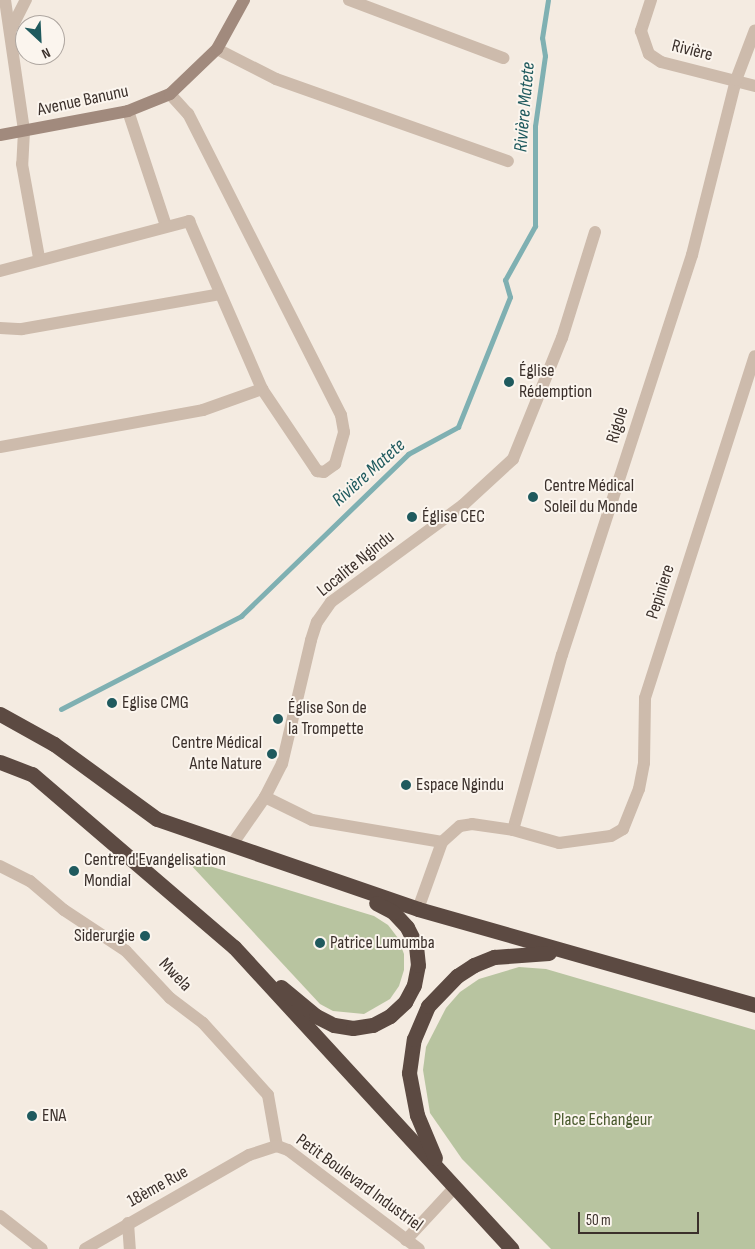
<!DOCTYPE html>
<html>
<head>
<meta charset="utf-8">
<style>
	body { margin:0 }
	#map { position:relative; width:755px; height:1249px; overflow:hidden; background:#f4ebe1; font-family:"Sofia Sans Condensed",sans-serif }
	div>[style] { position:absolute }
	.green>* { inset:0; background:#b8c4a0 }
	.stream>* { height:5px; margin:-2.5px; padding:0 2.5px; transform-origin:2.5px; border-radius:2.5px; background:#7fb0b2 }
	.street>* { height:12px; margin:-6px; padding:0 6px; transform-origin:6px; border-radius:6px; background:#cdbbac }
	.secondary>* { height:12px; margin:-6px; padding:0 6px; transform-origin:6px; border-radius:6px; background:#a18a7d }
	.highway>* { height:15px; margin:-7.5px; padding:0 7.5px; transform-origin:7.5px; border-radius:7.5px; background:#5c4a42 }
	.dots>* { width:14px; height:14px; translate:-50% -50%; box-sizing:border-box; border:2px solid #fbf5ee; border-radius:50% }
	span { translate:-50% -50%; white-space:nowrap; text-align:center; line-height:1.15; -webkit-text-stroke:4px #fbf5ee; paint-order:stroke }
	.street-label { font-size:18px; color:#3b302b }
	.poi-label { font-size:18px; color:#3b302b }
	.left { translate:0 -50%; text-align:left }
	.right { translate:-100% -50%; text-align:right }
	.park-label { font-size:18px; color:#4a5a2e }
	.water-label { font-size:19px; color:#1f5a5e; font-style:italic }
	.north { position:absolute; left:15px; top:15px; width:50px; height:50px; box-sizing:border-box; background:#fbf5ee; border:1px solid #aea6a0; border-radius:50%; rotate:155deg; font-size:14px; font-weight:700; line-height:20px; text-align:center; color:#3b302b }
	.north::after { content:''; display:block; margin:auto; width:18px; height:22px; background:#1f5a5e; clip-path:polygon(50% 0,100% 100%,50% 72%,0 100%) }
	.scale { position:absolute; left:578px; top:1212px; width:121px; height:22px; box-sizing:border-box; border:2px solid #3b302b; border-top:0; padding-left:6px; font-size:15px; line-height:18px; white-space:nowrap; color:#3b302b; -webkit-text-stroke:4px #fbf5ee; paint-order:stroke }
</style>
</head>
<body>
<div id="map">
	<div class="green">
		<i style="clip-path:polygon(193px 861px,374px 916px,388px 925px,398px 938px,404px 954px,404px 970px,399px 986px,390px 999px,364px 1014px,333px 1011px,320px 1004px,190px 864px)"></i>
		<i style="clip-path:polygon(519px 967px,546px 969px,755px 1030px,755px 1249px,551px 1249px,462px 1159px,430px 1113px,423px 1070px,426px 1047px,446px 1008px,460px 992px,479px 979px)"></i>
	</div>
	<div class="stream">
		<i style="left:61px;top:709px;width:203px;rotate:-27.3deg"></i>
		<i style="left:241px;top:616px;width:233px;rotate:-44.1deg"></i>
		<i style="left:408px;top:454px;width:57px;rotate:-28.4deg"></i>
		<i style="left:458px;top:427px;width:140px;rotate:-68.2deg"></i>
		<i style="left:510px;top:297px;width:18px;rotate:-106deg"></i>
		<i style="left:505px;top:280px;width:62px;rotate:-60.9deg"></i>
		<i style="left:535px;top:226px;width:100px;rotate:-90deg"></i>
		<i style="left:535px;top:126px;width:71px;rotate:-81.9deg"></i>
		<i style="left:545px;top:56px;width:18px;rotate:-99deg"></i>
		<i style="left:542px;top:38px;width:38px;rotate:-81deg"></i>
	</div>
	<div class="street">
		<i style="left:5px;top:0;width:132px;rotate:81.7deg"></i>
		<i style="left:24px;top:131px;width:33px;rotate:93deg"></i>
		<i style="left:22px;top:164px;width:96px;rotate:79.7deg"></i>
		<i style="left:349px;top:0;width:165px;rotate:20.6deg"></i>
		<i style="left:651px;top:0;width:33px;rotate:108deg"></i>
		<i style="left:641px;top:31px;width:24px;rotate:71deg"></i>
		<i style="left:649px;top:54px;width:14px;rotate:34deg"></i>
		<i style="left:661px;top:62px;width:97px;rotate:14.3deg"></i>
		<i style="left:11px;top:29px;width:33px;rotate:-63deg"></i>
		<i style="left:217px;top:49px;width:66px;rotate:27deg"></i>
		<i style="left:276px;top:79px;width:246px;rotate:19.5deg"></i>
		<i style="left:128px;top:111px;width:121px;rotate:71.7deg"></i>
		<i style="left:0;top:271px;width:196px;rotate:-14.8deg"></i>
		<i style="left:189px;top:221px;width:183px;rotate:66.5deg"></i>
		<i style="left:262px;top:389px;width:99px;rotate:56.1deg"></i>
		<i style="left:317px;top:471px;width:7px;rotate:8deg"></i>
		<i style="left:324px;top:472px;width:14px;rotate:-36deg"></i>
		<i style="left:335px;top:464px;width:33px;rotate:-74deg"></i>
		<i style="left:344px;top:432px;width:17px;rotate:-100deg"></i>
		<i style="left:341px;top:415px;width:338px;rotate:-116.9deg"></i>
		<i style="left:188px;top:114px;width:27px;rotate:-132deg"></i>
		<i style="left:0;top:328px;width:22px;rotate:3deg"></i>
		<i style="left:22px;top:329px;width:201px;rotate:-10deg"></i>
		<i style="left:0;top:447px;width:206px;rotate:-10.3deg"></i>
		<i style="left:203px;top:410px;width:63px;rotate:-19.6deg"></i>
		<i style="left:265px;top:797px;width:52px;rotate:26.1deg"></i>
		<i style="left:312px;top:820px;width:132px;rotate:9.6deg"></i>
		<i style="left:513px;top:830px;width:182px;rotate:-74.4deg"></i>
		<i style="left:562px;top:655px;width:421px;rotate:-72deg"></i>
		<i style="left:692px;top:255px;width:180px;rotate:-75.9deg"></i>
		<i style="left:736px;top:80px;width:53px;rotate:-69.2deg"></i>
		<i style="left:231px;top:846px;width:60px;rotate:-55.2deg"></i>
		<i style="left:265px;top:797px;width:37px;rotate:-63deg"></i>
		<i style="left:282px;top:764px;width:127px;rotate:-76.8deg"></i>
		<i style="left:311px;top:640px;width:19px;rotate:-72deg"></i>
		<i style="left:317px;top:622px;width:24px;rotate:-55deg"></i>
		<i style="left:331px;top:602px;width:164px;rotate:-36.3deg"></i>
		<i style="left:463px;top:505px;width:68px;rotate:-42.6deg"></i>
		<i style="left:513px;top:459px;width:131px;rotate:-68deg"></i>
		<i style="left:562px;top:338px;width:111px;rotate:-72.7deg"></i>
		<i style="left:0;top:866px;width:34px;rotate:27deg"></i>
		<i style="left:30px;top:881px;width:45px;rotate:40.5deg"></i>
		<i style="left:64px;top:910px;width:74px;rotate:33.5deg"></i>
		<i style="left:126px;top:951px;width:64px;rotate:46.9deg"></i>
		<i style="left:170px;top:998px;width:41px;rotate:37.1deg"></i>
		<i style="left:203px;top:1023px;width:97px;rotate:47.9deg"></i>
		<i style="left:268px;top:1095px;width:52px;rotate:80deg"></i>
		<i style="left:418px;top:909px;width:71px;rotate:-70.3deg"></i>
		<i style="left:442px;top:842px;width:24px;rotate:-42deg"></i>
		<i style="left:460px;top:826px;width:12px;rotate:-9deg"></i>
		<i style="left:472px;top:824px;width:41px;rotate:8.3deg"></i>
		<i style="left:513px;top:830px;width:48px;rotate:15.8deg"></i>
		<i style="left:559px;top:843px;width:52px;rotate:-7.7deg"></i>
		<i style="left:611px;top:836px;width:14px;rotate:-30deg"></i>
		<i style="left:623px;top:829px;width:43px;rotate:-68.2deg"></i>
		<i style="left:639px;top:789px;width:26px;rotate:-79deg"></i>
		<i style="left:644px;top:763px;width:65px;rotate:-89.1deg"></i>
		<i style="left:645px;top:698px;width:359px;rotate:-72.2deg"></i>
		<i style="left:0;top:1216px;width:53px;rotate:38.2deg"></i>
		<i style="left:128px;top:1223px;width:26px;rotate:86deg"></i>
		<i style="left:406px;top:1240px;width:72px;rotate:-47.2deg"></i>
		<i style="left:85px;top:1249px;width:189px;rotate:-29.8deg"></i>
		<i style="left:249px;top:1155px;width:29px;rotate:-18deg"></i>
		<i style="left:277px;top:1146px;width:12px;rotate:20deg"></i>
		<i style="left:288px;top:1150px;width:164px;rotate:37.1deg"></i>
	</div>
	<div class="secondary">
		<i style="left:0;top:135px;width:130px;rotate:-10.6deg"></i>
		<i style="left:128px;top:111px;width:45px;rotate:-22deg"></i>
		<i style="left:170px;top:94px;width:65px;rotate:-43.8deg"></i>
		<i style="left:217px;top:49px;width:56px;rotate:-61.1deg"></i>
	</div>
	<div class="highway">
		<i style="left:0;top:714px;width:62px;rotate:29.1deg"></i>
		<i style="left:54px;top:744px;width:127px;rotate:36.1deg"></i>
		<i style="left:157px;top:819px;width:276px;rotate:19deg"></i>
		<i style="left:418px;top:909px;width:350px;rotate:15.9deg"></i>
		<i style="left:0;top:762px;width:34px;rotate:21deg"></i>
		<i style="left:32px;top:774px;width:266px;rotate:40.6deg"></i>
		<i style="left:234px;top:947px;width:410px;rotate:47.4deg"></i>
		<i style="left:281px;top:987px;width:45px;rotate:39.6deg"></i>
		<i style="left:316px;top:1016px;width:20px;rotate:27deg"></i>
		<i style="left:334px;top:1025px;width:19px;rotate:9deg"></i>
		<i style="left:353px;top:1028px;width:20px;rotate:-9deg"></i>
		<i style="left:373px;top:1025px;width:19px;rotate:-28deg"></i>
		<i style="left:390px;top:1016px;width:21px;rotate:-43deg"></i>
		<i style="left:405px;top:1002px;width:19px;rotate:-62deg"></i>
		<i style="left:414px;top:985px;width:20px;rotate:-79deg"></i>
		<i style="left:418px;top:965px;width:20px;rotate:-96deg"></i>
		<i style="left:416px;top:945px;width:20px;rotate:-117deg"></i>
		<i style="left:407px;top:927px;width:21px;rotate:-133deg"></i>
		<i style="left:393px;top:912px;width:19px;rotate:-152deg"></i>
		<i style="left:435px;top:1158px;width:47px;rotate:-112.7deg"></i>
		<i style="left:417px;top:1115px;width:43px;rotate:-100.8deg"></i>
		<i style="left:409px;top:1073px;width:34px;rotate:-82deg"></i>
		<i style="left:414px;top:1039px;width:36px;rotate:-67deg"></i>
		<i style="left:428px;top:1006px;width:42px;rotate:-46deg"></i>
		<i style="left:457px;top:976px;width:20px;rotate:-33deg"></i>
		<i style="left:474px;top:965px;width:22px;rotate:-22deg"></i>
		<i style="left:494px;top:957px;width:55px;rotate:-4.2deg"></i>
	</div>
	<div class="dots">
		<i style="left:509px;top:382px;background:#1f5a5e"></i>
		<i style="left:533px;top:497px;background:#1f5a5e"></i>
		<i style="left:412px;top:517px;background:#1f5a5e"></i>
		<i style="left:112px;top:703px;background:#1f5a5e"></i>
		<i style="left:278px;top:719px;background:#1f5a5e"></i>
		<i style="left:272px;top:754px;background:#1f5a5e"></i>
		<i style="left:406px;top:785px;background:#1f5a5e"></i>
		<i style="left:74px;top:871px;background:#1f5a5e"></i>
		<i style="left:145px;top:936px;background:#1f5a5e"></i>
		<i style="left:320px;top:943px;background:#1f5a5e"></i>
		<i style="left:32px;top:1116px;background:#1f5a5e"></i>
	</div>
	<div class="street-label">
		<span style="left:692px;top:51px;rotate:14deg">Rivière</span>
		<span style="left:83px;top:101px;rotate:-12deg">Avenue Banunu</span>
		<span style="left:618px;top:425px;rotate:-73deg">Rigole</span>
		<span style="left:356px;top:564px;rotate:-39deg">Localite Ngindu</span>
		<span style="left:661px;top:592px;rotate:-72deg">Pepiniere</span>
		<span style="left:175px;top:975px;rotate:46deg">Mwela</span>
		<span style="left:359px;top:1183px;rotate:36deg">Petit Boulevard Industriel</span>
		<span style="left:158px;top:1187px;rotate:-29deg">18ème Rue</span>
	</div>
	<div class="poi-label">
		<span class="left" style="left:519px;top:382px">Église<br>Rédemption</span>
		<span class="left" style="left:544px;top:497px">Centre Médical<br>Soleil du Monde</span>
		<span class="left" style="left:422px;top:517px">Église CEC</span>
		<span class="left" style="left:122px;top:703px">Eglise CMG</span>
		<span class="left" style="left:288px;top:719px">Église Son de<br>la Trompette</span>
		<span class="right" style="left:262px;top:754px">Centre Médical<br>Ante Nature</span>
		<span class="left" style="left:416px;top:785px">Espace Ngindu</span>
		<span class="left" style="left:84px;top:871px">Centre d'Evangelisation<br>Mondial</span>
		<span class="right" style="left:135px;top:936px">Siderurgie</span>
		<span class="left" style="left:330px;top:943px">Patrice Lumumba</span>
		<span class="left" style="left:42px;top:1116px">ENA</span>
	</div>
	<div class="park-label">
		<span style="left:603px;top:1120px">Place Echangeur</span>
	</div>
	<div class="water-label">
		<span style="left:525px;top:107px;rotate:-85deg">Rivière Matete</span>
		<span style="left:369px;top:473px;rotate:-42deg">Rivière Matete</span>
	</div>
	<div class="north">N</div>
	<div class="scale">50 m</div>
</div>
</body>
</html>
